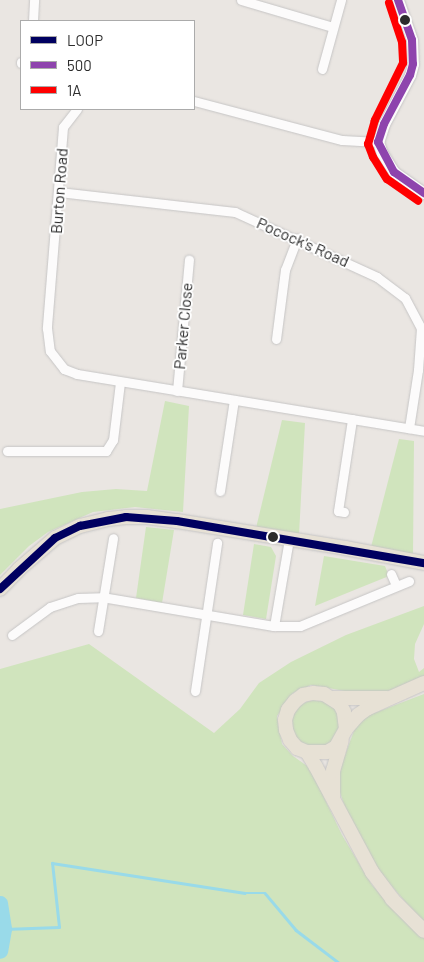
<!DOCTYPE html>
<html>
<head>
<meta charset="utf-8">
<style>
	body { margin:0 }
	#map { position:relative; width:424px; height:962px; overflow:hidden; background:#eae6e2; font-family:Barlow,sans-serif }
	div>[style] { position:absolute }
	.green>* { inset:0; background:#d0e4bd }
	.stream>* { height:2.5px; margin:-1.25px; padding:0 1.25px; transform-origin:1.25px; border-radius:1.25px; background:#99dae9 }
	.river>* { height:15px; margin:-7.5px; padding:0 7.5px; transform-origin:7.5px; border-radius:7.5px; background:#99dae9 }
	.roads { filter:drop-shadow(0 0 1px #c6c5c5) drop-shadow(0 0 1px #c6c5c5) }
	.street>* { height:9px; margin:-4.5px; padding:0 4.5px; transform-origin:4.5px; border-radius:4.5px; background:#fcfbfb }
	.secondary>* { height:11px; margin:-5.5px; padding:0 5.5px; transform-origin:5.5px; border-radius:5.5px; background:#fcfbfb }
	.primary>* { height:14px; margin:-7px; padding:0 7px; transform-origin:7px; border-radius:7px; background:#e7e1d5 }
	.bus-1>* { height:8px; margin:-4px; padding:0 4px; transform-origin:4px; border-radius:4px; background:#000060 }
	.bus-2>* { height:8px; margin:-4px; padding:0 4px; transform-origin:4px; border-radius:4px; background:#8e44ad }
	.bus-3>* { height:8px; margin:-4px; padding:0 4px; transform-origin:4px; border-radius:4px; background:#f00 }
	.dots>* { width:14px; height:14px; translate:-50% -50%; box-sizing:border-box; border:2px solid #fff; border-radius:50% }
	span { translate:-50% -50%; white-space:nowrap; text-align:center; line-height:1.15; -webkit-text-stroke:4px #fff; paint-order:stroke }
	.street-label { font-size:16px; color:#2c2c2c }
	.legend { position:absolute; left:20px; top:20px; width:175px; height:90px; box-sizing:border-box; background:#fff; border:1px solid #ababab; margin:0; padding:6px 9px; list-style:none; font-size:15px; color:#2c2c2c }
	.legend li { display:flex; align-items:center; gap:10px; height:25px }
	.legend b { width:25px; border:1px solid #ababab }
</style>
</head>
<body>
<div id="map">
	<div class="green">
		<i style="clip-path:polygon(165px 401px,189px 406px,183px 512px,135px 507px,93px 512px,48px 532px,29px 546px,0 575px,0 509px,82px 492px,116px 489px,147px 491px)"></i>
		<i style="clip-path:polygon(282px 420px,305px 423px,299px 535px,256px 528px)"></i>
		<i style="clip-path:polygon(399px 439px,414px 441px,413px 554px,371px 547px)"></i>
		<i style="clip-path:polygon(146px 527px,174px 530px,162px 603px,136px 598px)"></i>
		<i style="clip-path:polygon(254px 544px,271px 547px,276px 556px,266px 619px,243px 615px)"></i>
		<i style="clip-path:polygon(324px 556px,385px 566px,389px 576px,315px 606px)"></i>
		<i style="clip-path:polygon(424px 606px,424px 624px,415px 644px,414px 659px,419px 672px,424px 668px,424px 677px,402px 687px,380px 693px,356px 693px,311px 685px,293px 693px,277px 716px,282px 744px,293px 756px,310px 768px,342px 835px,372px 885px,397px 913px,424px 938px,424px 962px,0 962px,0 669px,89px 644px,214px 733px,240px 709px,259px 683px,291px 662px,346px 635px)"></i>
		<i style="clip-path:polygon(424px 694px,424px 923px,380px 873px,349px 820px,338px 786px,341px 766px,355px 728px,369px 715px)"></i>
		<i style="clip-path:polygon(313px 700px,327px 702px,338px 712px,340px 735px,321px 750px,298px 742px,292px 729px,292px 719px,296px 710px,303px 703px)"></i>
	</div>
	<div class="stream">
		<i style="left:4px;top:929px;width:55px;rotate:-2.1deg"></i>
		<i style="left:59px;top:927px;width:64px;rotate:-96.2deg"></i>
		<i style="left:52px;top:863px;width:195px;rotate:8.8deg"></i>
		<i style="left:245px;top:893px;width:20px"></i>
		<i style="left:265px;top:893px;width:48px;rotate:50deg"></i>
		<i style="left:296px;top:930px;width:53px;rotate:37.3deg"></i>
	</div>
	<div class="river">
		<i style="left:0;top:903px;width:26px;rotate:81deg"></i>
		<i style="left:4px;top:929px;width:22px;rotate:100deg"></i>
	</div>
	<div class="roads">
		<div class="street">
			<i style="left:241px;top:0;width:96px;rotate:16.4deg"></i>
			<i style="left:33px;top:21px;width:21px;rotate:-87deg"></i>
			<i style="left:21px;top:63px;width:1px;rotate:-90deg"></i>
			<i style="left:322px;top:69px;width:72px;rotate:-74.6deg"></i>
			<i style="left:194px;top:101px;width:153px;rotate:14.8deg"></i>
			<i style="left:342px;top:140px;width:36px;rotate:3deg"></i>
			<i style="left:77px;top:109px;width:23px;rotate:128deg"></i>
			<i style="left:63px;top:127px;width:202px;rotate:94.6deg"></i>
			<i style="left:47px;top:328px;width:23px;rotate:83deg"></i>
			<i style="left:50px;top:351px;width:23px;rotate:52deg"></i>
			<i style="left:64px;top:369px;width:14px;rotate:21deg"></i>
			<i style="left:77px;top:374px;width:352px;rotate:9.3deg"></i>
			<i style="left:59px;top:192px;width:177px;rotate:6.5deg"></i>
			<i style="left:235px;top:212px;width:156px;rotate:24.6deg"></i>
			<i style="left:377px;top:277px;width:35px;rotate:37deg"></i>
			<i style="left:405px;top:298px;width:34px;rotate:62deg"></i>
			<i style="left:421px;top:328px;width:42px;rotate:94.1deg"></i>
			<i style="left:418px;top:370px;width:59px;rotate:98.8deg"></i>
			<i style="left:276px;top:339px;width:70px;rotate:-82.6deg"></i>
			<i style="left:285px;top:270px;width:34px;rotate:-69deg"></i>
			<i style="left:177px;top:391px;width:132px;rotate:-84.8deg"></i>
			<i style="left:7px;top:451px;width:99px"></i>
			<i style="left:106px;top:451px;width:13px;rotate:-58deg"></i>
			<i style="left:113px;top:440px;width:58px;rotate:-83.1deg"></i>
			<i style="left:220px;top:491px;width:92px;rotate:-81.3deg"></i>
			<i style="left:344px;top:512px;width:6px;rotate:-171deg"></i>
			<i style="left:338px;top:511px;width:93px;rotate:-81.3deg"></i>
			<i style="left:391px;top:574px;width:12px;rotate:66deg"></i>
			<i style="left:274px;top:626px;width:88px;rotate:-80.2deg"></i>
			<i style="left:98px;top:631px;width:94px;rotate:-80.8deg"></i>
			<i style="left:12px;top:635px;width:47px;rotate:-36.4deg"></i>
			<i style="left:50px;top:607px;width:29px;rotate:-18deg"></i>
			<i style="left:78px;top:598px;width:24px;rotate:-2deg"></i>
			<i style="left:102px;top:597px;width:174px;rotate:9.6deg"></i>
			<i style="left:274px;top:626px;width:26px"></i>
			<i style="left:300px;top:626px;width:118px;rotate:-22.4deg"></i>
			<i style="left:195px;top:691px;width:150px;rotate:-81.5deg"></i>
		</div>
		<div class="secondary">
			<i style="left:398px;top:0;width:42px;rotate:70.7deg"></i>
			<i style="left:412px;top:40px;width:24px;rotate:88deg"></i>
			<i style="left:413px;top:64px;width:11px;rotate:105deg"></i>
			<i style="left:410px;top:75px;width:55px;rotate:118deg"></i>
			<i style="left:384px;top:124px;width:19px;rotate:108deg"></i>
			<i style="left:378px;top:142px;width:12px;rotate:70deg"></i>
			<i style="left:382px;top:153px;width:22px;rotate:58deg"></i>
			<i style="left:394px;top:172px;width:37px;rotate:35deg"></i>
		</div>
		<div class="primary">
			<i style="left:0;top:589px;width:28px;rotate:-46deg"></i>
			<i style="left:19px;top:569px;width:48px;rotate:-40.7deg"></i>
			<i style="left:55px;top:538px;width:28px;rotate:-26deg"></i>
			<i style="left:80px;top:526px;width:29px;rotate:-14deg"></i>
			<i style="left:108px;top:519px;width:18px;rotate:-6deg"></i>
			<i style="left:126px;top:517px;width:21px"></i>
			<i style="left:147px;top:517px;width:30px;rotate:8deg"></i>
			<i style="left:177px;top:521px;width:170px;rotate:9.1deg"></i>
			<i style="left:345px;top:548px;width:80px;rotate:10.8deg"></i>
			<i style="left:333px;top:698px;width:54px"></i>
			<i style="left:346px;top:729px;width:18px;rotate:-49deg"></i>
			<i style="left:358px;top:715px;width:12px;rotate:-35deg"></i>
			<i style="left:368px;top:708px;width:61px;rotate:-24.1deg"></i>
			<i style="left:307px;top:752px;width:20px"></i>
			<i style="left:327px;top:752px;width:10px;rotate:-29deg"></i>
			<i style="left:336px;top:747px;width:21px;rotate:-61deg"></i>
			<i style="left:346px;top:729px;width:17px;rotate:-97deg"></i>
			<i style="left:344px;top:712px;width:9px;rotate:-117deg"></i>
			<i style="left:340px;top:704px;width:19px;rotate:-148deg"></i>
			<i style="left:324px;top:694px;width:11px;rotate:-175deg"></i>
			<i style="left:313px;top:693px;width:10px;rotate:169deg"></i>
			<i style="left:303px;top:695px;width:10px;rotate:143deg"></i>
			<i style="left:295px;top:701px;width:11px;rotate:128deg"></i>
			<i style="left:288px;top:710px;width:10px;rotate:107deg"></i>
			<i style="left:285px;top:720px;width:10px;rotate:84deg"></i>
			<i style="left:286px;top:730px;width:11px;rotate:68deg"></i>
			<i style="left:290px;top:740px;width:11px;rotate:49deg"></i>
			<i style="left:297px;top:748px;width:11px;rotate:22deg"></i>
			<i style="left:307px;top:752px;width:17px;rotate:59deg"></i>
			<i style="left:316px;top:767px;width:119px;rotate:61.9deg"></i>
			<i style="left:372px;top:872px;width:34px;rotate:53deg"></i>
			<i style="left:392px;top:899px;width:45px;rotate:45deg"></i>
			<i style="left:333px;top:797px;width:26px;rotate:-90deg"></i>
			<i style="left:333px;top:771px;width:32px;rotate:-74deg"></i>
		</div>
	</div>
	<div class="bus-1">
		<i style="left:0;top:589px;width:75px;rotate:-42.8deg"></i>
		<i style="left:55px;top:538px;width:28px;rotate:-26deg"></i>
		<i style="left:80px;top:526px;width:47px;rotate:-11.1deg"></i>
		<i style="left:126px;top:517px;width:51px;rotate:4.5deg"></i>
		<i style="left:177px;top:521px;width:251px;rotate:9.7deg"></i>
	</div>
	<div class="bus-2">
		<i style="left:398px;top:0;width:42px;rotate:70.7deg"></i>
		<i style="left:412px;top:40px;width:24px;rotate:88deg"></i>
		<i style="left:413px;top:64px;width:11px;rotate:105deg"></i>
		<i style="left:410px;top:75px;width:55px;rotate:118deg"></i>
		<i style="left:384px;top:124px;width:19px;rotate:108deg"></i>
		<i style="left:378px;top:142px;width:34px;rotate:62deg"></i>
		<i style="left:394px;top:172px;width:37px;rotate:35deg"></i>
	</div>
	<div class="bus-3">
		<i style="left:389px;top:3px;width:41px;rotate:71.6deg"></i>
		<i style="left:402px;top:42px;width:21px;rotate:87deg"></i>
		<i style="left:403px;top:63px;width:64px;rotate:116.2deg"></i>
		<i style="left:375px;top:120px;width:25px;rotate:106deg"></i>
		<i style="left:368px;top:144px;width:14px;rotate:69deg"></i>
		<i style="left:373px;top:157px;width:26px;rotate:58deg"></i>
		<i style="left:387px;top:179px;width:38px;rotate:35deg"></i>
	</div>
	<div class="dots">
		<i style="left:405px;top:20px;background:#2c2c2c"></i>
		<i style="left:273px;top:537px;background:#2c2c2c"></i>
	</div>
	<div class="street-label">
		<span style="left:59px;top:191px;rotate:-86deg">Burton Road</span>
		<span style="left:303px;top:242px;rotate:24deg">Pocock's Road</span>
		<span style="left:183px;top:326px;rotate:-85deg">Parker Close</span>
	</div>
	<ul class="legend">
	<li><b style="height:6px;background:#000060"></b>LOOP</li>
	<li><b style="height:6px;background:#8e44ad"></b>500</li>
	<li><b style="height:6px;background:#f00"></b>1A</li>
	</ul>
</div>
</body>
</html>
